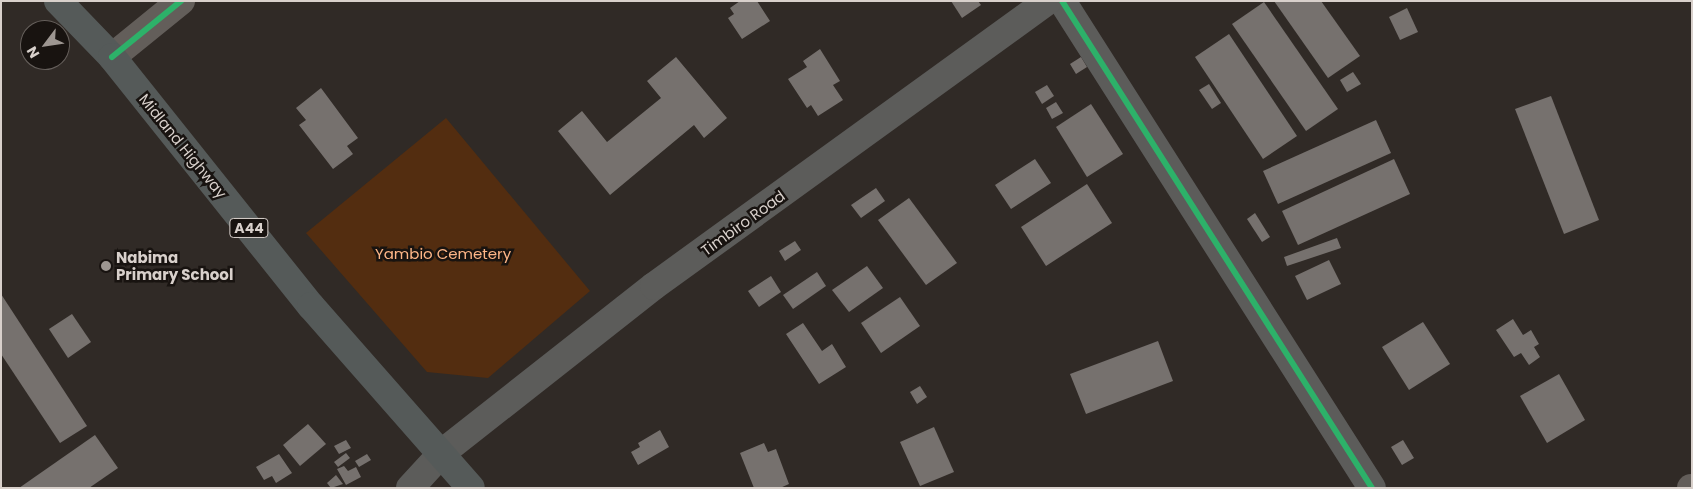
<!DOCTYPE html>
<html>
<head>
<meta charset="utf-8">
<style>
	body { margin:0 }
	#map { position:relative; width:1693px; height:489px; overflow:hidden; background:#302a26; font-family:Poppins,sans-serif }
	div>[style] { position:absolute }
	.green>* { inset:0; background:#532d10 }
	.building>* { inset:0; background:#76716e }
	.street>* { height:28px; margin:-14px; padding:0 14px; transform-origin:14px; border-radius:14px; background:#635e5a }
	.secondary>* { height:28px; margin:-14px; padding:0 14px; transform-origin:14px; border-radius:14px; background:#5c5c5a }
	.primary>* { height:28px; margin:-14px; padding:0 14px; transform-origin:14px; border-radius:14px; background:#555a59 }
	.cycleway>* { height:6px; margin:-3px; padding:0 3px; transform-origin:3px; border-radius:3px; background:#2db169 }
	.dots>* { width:14px; height:14px; translate:-50% -50%; box-sizing:border-box; border:2px solid #181310; border-radius:50% }
	span { translate:-50% -50%; white-space:nowrap; text-align:center; line-height:1.15; -webkit-text-stroke:5px #181310; paint-order:stroke }
	.shield-label span { padding:1px 4px; background:#181310; border:1px solid; border-radius:4px; -webkit-text-stroke-width:0 }
	.shield-label { font-size:14px; color:#d8d0cb; font-weight:700 }
	.street-label { font-size:15px; color:#d8d0cb }
	.park-label { font-size:15px; color:#feb687 }
	.poi-label { font-size:15px; color:#d8d0cb; font-weight:700 }
	.left { translate:0 -50%; text-align:left }
	.frame { position:absolute; inset:0; border:2px solid #d8d0cb; pointer-events:none }
	.north { position:absolute; left:20px; top:20px; width:50px; height:50px; box-sizing:border-box; background:#181310; border:1px solid #655f5b; border-radius:50%; rotate:239deg; font-size:14px; font-weight:700; line-height:20px; text-align:center; color:#d8d0cb }
	.north::after { content:''; display:block; margin:auto; width:18px; height:22px; background:#9d9691; clip-path:polygon(50% 0,100% 100%,50% 72%,0 100%) }
</style>
</head>
<body>
<div id="map">
	<div class="green">
		<i style="clip-path:polygon(446px 118px,590px 291px,488px 378px,427px 372px,306px 233px)"></i>
	</div>
	<div class="building">
		<i style="clip-path:polygon(740px 1px,757px 1px,770px 21px,742px 39px,728px 18px,734px 14px,730px 8px)"></i>
		<i style="clip-path:polygon(951px 1px,978px 1px,981px 5px,962px 18px)"></i>
		<i style="clip-path:polygon(1274px 1px,1321px 1px,1360px 56px,1328px 78px)"></i>
		<i style="clip-path:polygon(1264px 2px,1338px 109px,1306px 131px,1232px 24px)"></i>
		<i style="clip-path:polygon(1407px 8px,1418px 32px,1400px 40px,1389px 17px)"></i>
		<i style="clip-path:polygon(1229px 34px,1297px 136px,1263px 159px,1195px 57px)"></i>
		<i style="clip-path:polygon(820px 49px,840px 81px,833px 85px,843px 100px,818px 116px,811px 105px,807px 108px,788px 79px,807px 67px,803px 61px)"></i>
		<i style="clip-path:polygon(676px 57px,727px 118px,704px 138px,694px 125px,610px 195px,558px 131px,582px 111px,607px 142px,661px 98px,647px 81px)"></i>
		<i style="clip-path:polygon(1081px 57px,1087px 67px,1076px 74px,1070px 64px)"></i>
		<i style="clip-path:polygon(1353px 72px,1361px 84px,1347px 92px,1340px 80px)"></i>
		<i style="clip-path:polygon(1209px 84px,1221px 103px,1212px 109px,1199px 90px)"></i>
		<i style="clip-path:polygon(1047px 85px,1054px 96px,1042px 104px,1035px 92px)"></i>
		<i style="clip-path:polygon(321px 88px,358px 138px,347px 146px,353px 154px,333px 169px,299px 125px,306px 120px,296px 108px)"></i>
		<i style="clip-path:polygon(1551px 96px,1599px 220px,1564px 234px,1515px 109px)"></i>
		<i style="clip-path:polygon(1056px 102px,1063px 113px,1052px 119px,1046px 108px)"></i>
		<i style="clip-path:polygon(1091px 104px,1123px 154px,1087px 177px,1056px 127px)"></i>
		<i style="clip-path:polygon(1376px 120px,1391px 153px,1278px 204px,1263px 171px)"></i>
		<i style="clip-path:polygon(1035px 159px,1051px 183px,1011px 209px,995px 185px)"></i>
		<i style="clip-path:polygon(1394px 159px,1410px 194px,1298px 245px,1282px 211px)"></i>
		<i style="clip-path:polygon(1087px 184px,1112px 223px,1046px 266px,1021px 227px)"></i>
		<i style="clip-path:polygon(876px 188px,885px 201px,861px 218px,851px 205px)"></i>
		<i style="clip-path:polygon(909px 198px,957px 263px,926px 285px,878px 220px)"></i>
		<i style="clip-path:polygon(1255px 213px,1270px 237px,1262px 242px,1247px 219px)"></i>
		<i style="clip-path:polygon(1337px 238px,1341px 248px,1287px 266px,1284px 257px)"></i>
		<i style="clip-path:polygon(795px 241px,801px 250px,785px 261px,779px 251px)"></i>
		<i style="clip-path:polygon(1329px 260px,1341px 284px,1307px 300px,1295px 276px)"></i>
		<i style="clip-path:polygon(867px 266px,883px 288px,849px 312px,832px 290px)"></i>
		<i style="clip-path:polygon(817px 272px,826px 286px,793px 309px,783px 295px)"></i>
		<i style="clip-path:polygon(771px 276px,781px 292px,759px 307px,748px 291px)"></i>
		<i style="clip-path:polygon(1px 294px,87px 426px,60px 443px,1px 354px)"></i>
		<i style="clip-path:polygon(900px 297px,920px 326px,881px 353px,861px 323px)"></i>
		<i style="clip-path:polygon(72px 314px,91px 342px,68px 358px,49px 329px)"></i>
		<i style="clip-path:polygon(1513px 319px,1523px 335px,1531px 330px,1539px 344px,1534px 347px,1540px 357px,1529px 365px,1521px 353px,1514px 357px,1496px 330px)"></i>
		<i style="clip-path:polygon(1423px 322px,1450px 364px,1409px 390px,1382px 347px)"></i>
		<i style="clip-path:polygon(803px 323px,822px 351px,832px 344px,846px 367px,819px 384px,786px 334px)"></i>
		<i style="clip-path:polygon(1158px 341px,1173px 381px,1086px 414px,1070px 374px)"></i>
		<i style="clip-path:polygon(1559px 374px,1585px 420px,1547px 443px,1520px 396px)"></i>
		<i style="clip-path:polygon(920px 386px,927px 397px,917px 404px,910px 392px)"></i>
		<i style="clip-path:polygon(308px 424px,326px 444px,300px 466px,283px 445px)"></i>
		<i style="clip-path:polygon(934px 427px,954px 472px,920px 486px,900px 442px)"></i>
		<i style="clip-path:polygon(660px 430px,669px 447px,638px 465px,631px 452px,640px 447px,638px 443px)"></i>
		<i style="clip-path:polygon(95px 435px,118px 468px,89px 488px,19px 488px)"></i>
		<i style="clip-path:polygon(346px 440px,351px 448px,339px 454px,334px 446px)"></i>
		<i style="clip-path:polygon(1403px 440px,1414px 458px,1402px 465px,1391px 447px)"></i>
		<i style="clip-path:polygon(764px 443px,768px 452px,776px 449px,789px 484px,780px 488px,754px 488px,740px 453px)"></i>
		<i style="clip-path:polygon(346px 453px,350px 458px,338px 467px,334px 462px)"></i>
		<i style="clip-path:polygon(279px 454px,292px 473px,276px 483px,272px 476px,264px 480px,256px 467px)"></i>
		<i style="clip-path:polygon(367px 454px,371px 460px,359px 467px,355px 461px)"></i>
		<i style="clip-path:polygon(344px 466px,348px 471px,356px 467px,361px 477px,346px 485px,337px 469px)"></i>
		<i style="clip-path:polygon(336px 475px,343px 484px,331px 488px,327px 483px)"></i>
	</div>
	<div class="street">
		<i style="left:112px;top:57px;width:89px;rotate:-39.1deg"></i>
		<i style="left:1691px;top:488px;width:1px"></i>
	</div>
	<div class="secondary">
		<i style="left:1062px;top:1px;width:577px;rotate:57.52deg"></i>
		<i style="left:410px;top:488px;width:49px;rotate:-47.5deg"></i>
		<i style="left:443px;top:452px;width:268px;rotate:-38.2deg"></i>
		<i style="left:654px;top:286px;width:486px;rotate:-35.9deg"></i>
	</div>
	<div class="primary">
		<i style="left:58px;top:1px;width:78px;rotate:46deg"></i>
		<i style="left:112px;top:57px;width:319px;rotate:51.4deg"></i>
		<i style="left:311px;top:306px;width:242px;rotate:48.7deg"></i>
	</div>
	<div class="cycleway">
		<i style="left:1062px;top:1px;width:577px;rotate:57.52deg"></i>
		<i style="left:112px;top:57px;width:89px;rotate:-39.1deg"></i>
	</div>
	<div class="dots">
		<i style="left:106px;top:266px;background:#9d9691"></i>
	</div>
	<div class="shield-label">
		<span style="left:249px;top:228px">A44</span>
	</div>
	<div class="street-label">
		<span style="left:183px;top:146px;rotate:51deg">Midland Highway</span>
		<span style="left:743px;top:223px;rotate:-36deg">Timbiro Road</span>
	</div>
	<div class="park-label">
		<span style="left:443px;top:254px">Yambio Cemetery</span>
	</div>
	<div class="poi-label">
		<span class="left" style="left:116px;top:266px">Nabima<br>Primary School</span>
	</div>
	<div class="frame"></div>
	<div class="north">N</div>
</div>
</body>
</html>
